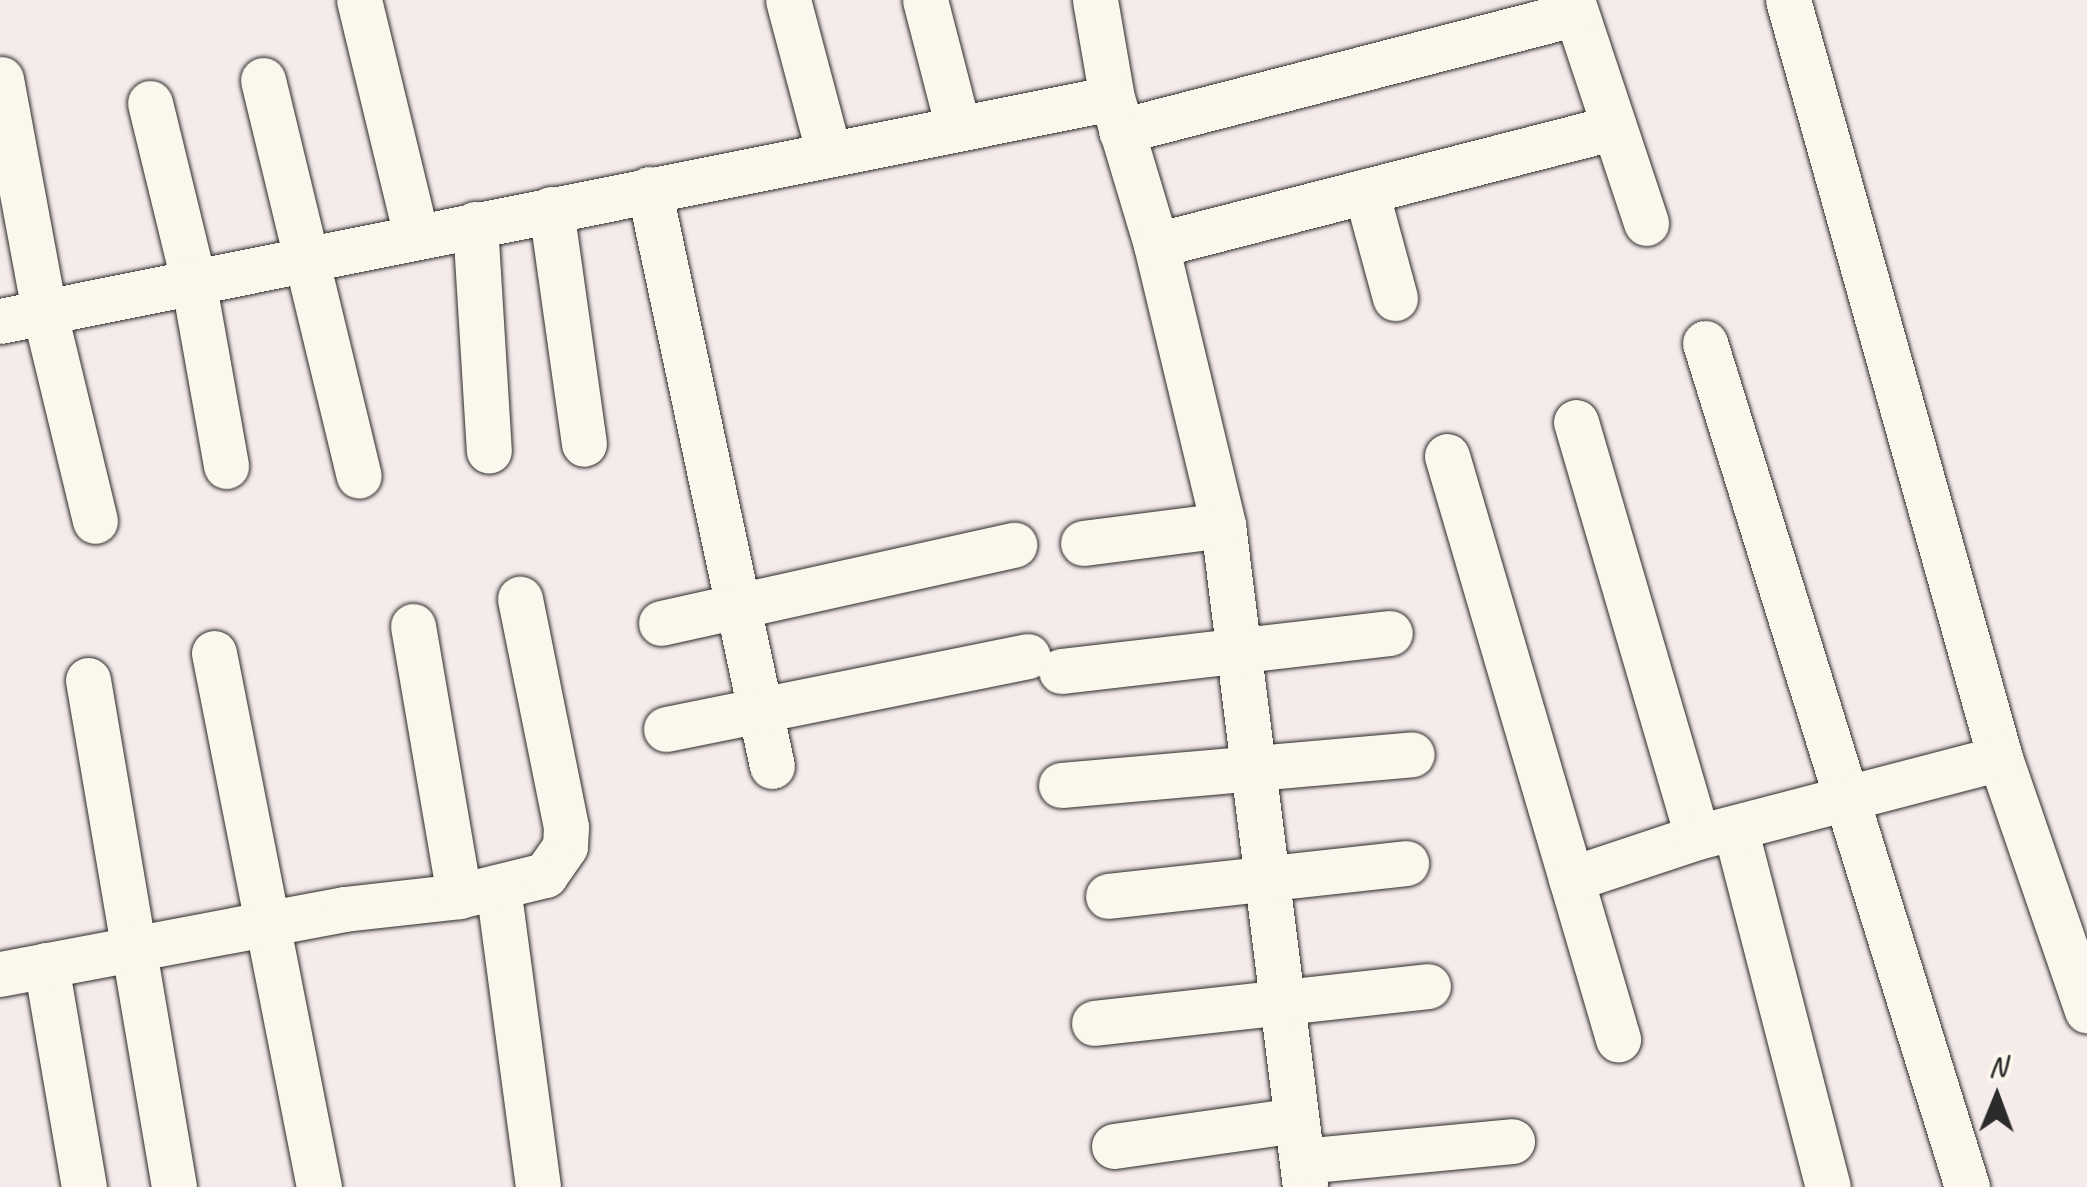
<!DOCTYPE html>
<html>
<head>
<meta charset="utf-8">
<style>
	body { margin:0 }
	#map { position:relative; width:2087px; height:1187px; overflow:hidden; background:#f6ebeb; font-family:Caveat,sans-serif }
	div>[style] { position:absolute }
	.roads { filter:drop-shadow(0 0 2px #2b2b2b) drop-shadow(0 0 2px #2b2b2b) }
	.minor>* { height:45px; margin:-22.5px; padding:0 22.5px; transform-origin:22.5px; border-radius:22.5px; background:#fbf7ec }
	span { translate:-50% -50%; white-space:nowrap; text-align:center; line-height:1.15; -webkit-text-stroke:8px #fbf7ec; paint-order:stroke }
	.north { position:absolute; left:1947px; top:1047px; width:100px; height:100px; -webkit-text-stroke:8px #fbf7ec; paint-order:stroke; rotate:1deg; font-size:28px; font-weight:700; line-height:40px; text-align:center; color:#2b2b2b }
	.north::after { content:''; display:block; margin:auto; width:35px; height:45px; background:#2b2b2b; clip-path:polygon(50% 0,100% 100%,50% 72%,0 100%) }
</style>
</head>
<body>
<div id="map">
	<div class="roads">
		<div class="minor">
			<i style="left:359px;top:0;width:243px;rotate:76.4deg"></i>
			<i style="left:788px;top:0;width:159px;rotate:75.1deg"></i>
			<i style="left:925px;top:0;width:132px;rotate:75.5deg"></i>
			<i style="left:1095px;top:0;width:99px;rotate:80.2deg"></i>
			<i style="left:1112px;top:98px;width:153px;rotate:73.3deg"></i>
			<i style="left:1156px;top:245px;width:288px;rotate:76.5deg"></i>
			<i style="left:1223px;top:525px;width:667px;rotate:82.94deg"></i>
			<i style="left:1572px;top:0;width:235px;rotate:71.6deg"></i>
			<i style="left:1788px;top:0;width:787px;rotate:74.37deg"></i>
			<i style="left:2000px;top:758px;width:267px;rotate:71deg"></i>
			<i style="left:1px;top:79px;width:235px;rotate:79.5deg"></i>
			<i style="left:44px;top:310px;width:217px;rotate:76.4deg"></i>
			<i style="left:263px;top:80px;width:407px;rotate:76.4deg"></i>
			<i style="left:150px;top:103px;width:182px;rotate:76.3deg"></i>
			<i style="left:193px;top:280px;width:189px;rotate:79.9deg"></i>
			<i style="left:1121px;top:131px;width:470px;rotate:-14.5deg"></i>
			<i style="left:649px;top:189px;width:590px;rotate:77.97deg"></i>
			<i style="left:1366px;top:191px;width:111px;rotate:74.8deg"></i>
			<i style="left:551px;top:209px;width:237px;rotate:82deg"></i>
			<i style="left:475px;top:224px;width:227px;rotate:86.5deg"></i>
			<i style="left:1156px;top:245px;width:473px;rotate:-14.4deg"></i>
			<i style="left:0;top:321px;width:1134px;rotate:-11.34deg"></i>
			<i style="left:1705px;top:343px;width:884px;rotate:72.75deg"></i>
			<i style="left:1576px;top:422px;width:432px;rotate:73.7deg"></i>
			<i style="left:1447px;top:456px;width:608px;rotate:73.65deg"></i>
			<i style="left:1083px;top:543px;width:141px;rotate:-7.3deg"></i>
			<i style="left:661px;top:623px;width:362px;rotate:-12.5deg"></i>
			<i style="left:413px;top:626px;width:274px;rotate:80.3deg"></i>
			<i style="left:214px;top:653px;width:544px;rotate:78.88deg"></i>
			<i style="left:1061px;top:671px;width:331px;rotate:-6.6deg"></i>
			<i style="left:88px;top:680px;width:514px;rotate:80.37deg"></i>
			<i style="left:666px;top:729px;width:369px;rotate:-11.4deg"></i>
			<i style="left:1061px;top:785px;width:352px;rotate:-5deg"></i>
			<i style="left:1735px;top:828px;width:371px;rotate:75.5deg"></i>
			<i style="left:1571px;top:879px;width:133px;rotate:-18.4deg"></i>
			<i style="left:1697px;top:837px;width:313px;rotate:-14.6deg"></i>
			<i style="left:498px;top:887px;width:303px;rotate:82.4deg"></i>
			<i style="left:1108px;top:896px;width:300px;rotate:-6.3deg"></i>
			<i style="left:46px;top:965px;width:225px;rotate:80.3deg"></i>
			<i style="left:0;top:974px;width:350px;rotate:-10.7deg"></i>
			<i style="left:344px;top:909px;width:116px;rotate:-6.4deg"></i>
			<i style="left:459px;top:896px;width:89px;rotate:-13.7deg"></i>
			<i style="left:545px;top:875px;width:35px;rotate:-55deg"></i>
			<i style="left:565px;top:846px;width:19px;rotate:-87deg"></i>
			<i style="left:566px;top:827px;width:233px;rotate:-101.4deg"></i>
			<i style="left:1094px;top:1023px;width:336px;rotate:-6.3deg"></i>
			<i style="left:1114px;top:1146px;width:184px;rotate:-8.1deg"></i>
			<i style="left:1302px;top:1161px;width:211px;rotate:-5.4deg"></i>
		</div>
	</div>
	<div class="north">N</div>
</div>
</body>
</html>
